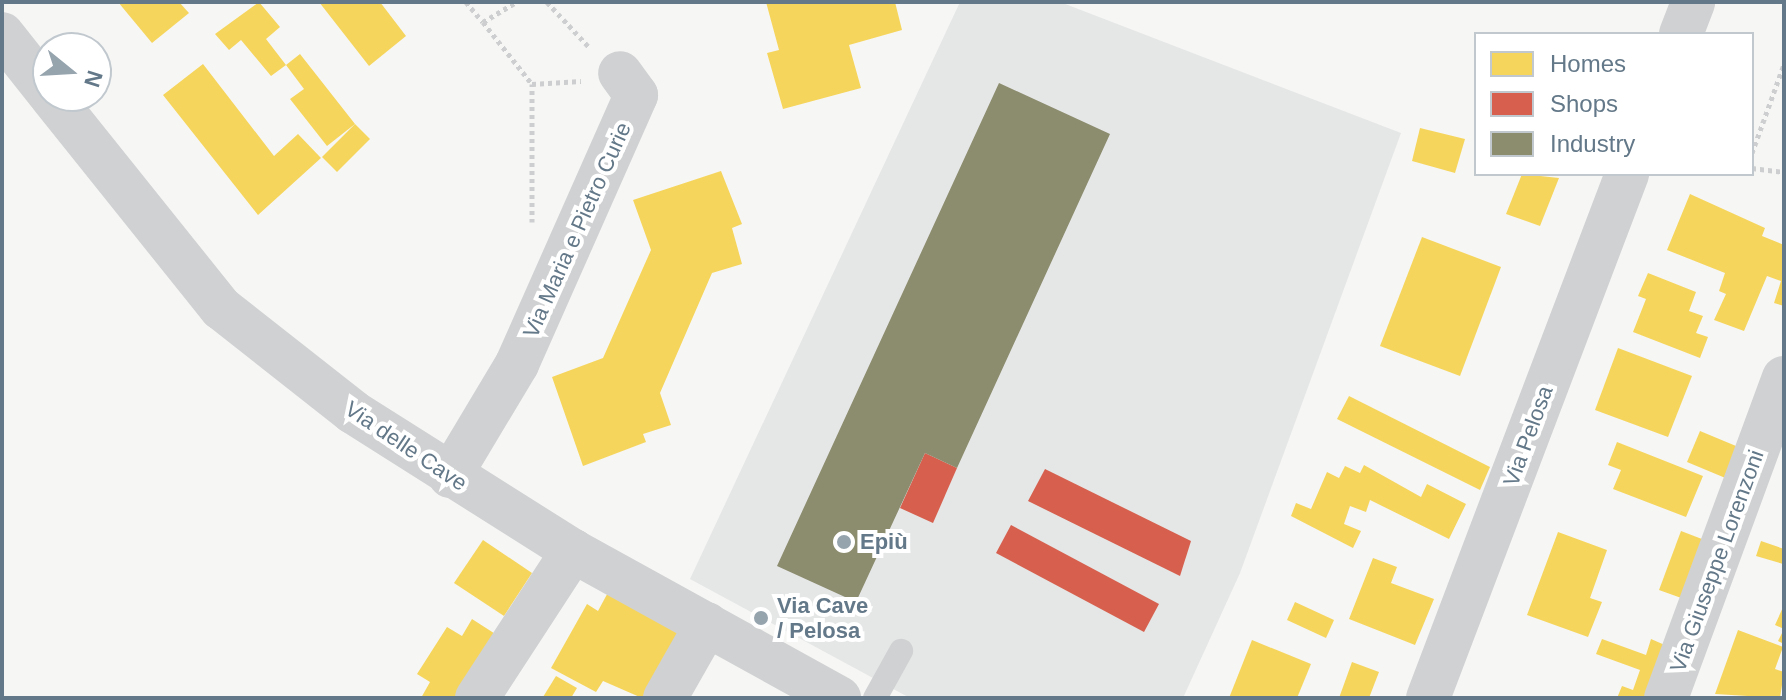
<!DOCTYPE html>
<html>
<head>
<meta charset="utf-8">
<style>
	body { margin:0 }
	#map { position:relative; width:1786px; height:700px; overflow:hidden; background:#f6f6f5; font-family:Helvetica,sans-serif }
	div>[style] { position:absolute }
	.built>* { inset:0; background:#e5e6e6 }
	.homes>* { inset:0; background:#f6d55c }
	.shops>* { inset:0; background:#d6604d }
	.industry>* { inset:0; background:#8c8c6e }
	.path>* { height:5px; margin-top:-2.5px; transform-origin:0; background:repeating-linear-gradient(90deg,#cdcecf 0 4px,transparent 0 8px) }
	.service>* { height:24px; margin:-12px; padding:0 12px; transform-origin:12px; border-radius:12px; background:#d0d1d2 }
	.minor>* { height:44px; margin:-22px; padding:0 22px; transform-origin:22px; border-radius:22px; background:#d0d1d2 }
	.tertiary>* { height:44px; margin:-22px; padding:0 22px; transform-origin:22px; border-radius:22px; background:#d0d1d2 }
	.dots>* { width:22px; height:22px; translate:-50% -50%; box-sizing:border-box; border:4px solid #fff; border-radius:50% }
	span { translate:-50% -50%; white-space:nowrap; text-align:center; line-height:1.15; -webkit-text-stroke:8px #fff; paint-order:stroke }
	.street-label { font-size:22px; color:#637888 }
	.poi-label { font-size:22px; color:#637888; font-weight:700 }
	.left { translate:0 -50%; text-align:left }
	.frame { position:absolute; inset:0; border:4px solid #637888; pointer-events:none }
	.legend { position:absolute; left:1474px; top:32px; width:280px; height:144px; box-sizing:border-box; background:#fff; border:2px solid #c1c9cf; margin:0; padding:10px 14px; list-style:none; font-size:24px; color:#637888 }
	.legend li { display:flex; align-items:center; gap:16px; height:40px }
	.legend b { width:40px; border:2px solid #c1c9cf }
	.north { position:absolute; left:32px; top:32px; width:80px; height:80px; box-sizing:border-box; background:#fff; border:2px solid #c1c9cf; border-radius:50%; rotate:108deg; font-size:22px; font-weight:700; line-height:32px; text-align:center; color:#637888 }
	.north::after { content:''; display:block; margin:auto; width:28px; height:36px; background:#96a4ae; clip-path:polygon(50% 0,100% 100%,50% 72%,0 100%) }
</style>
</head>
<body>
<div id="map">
	<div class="built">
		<i style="clip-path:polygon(960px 2px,1060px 2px,1401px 133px,1240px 573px,1183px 698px,910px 698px,690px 579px)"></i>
	</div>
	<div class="homes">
		<i style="clip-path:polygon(118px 2px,179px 2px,189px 13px,152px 43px)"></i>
		<i style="clip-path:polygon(259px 2px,280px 27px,266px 39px,286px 65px,271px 76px,241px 40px,229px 50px,215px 34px)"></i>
		<i style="clip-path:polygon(319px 2px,380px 2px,406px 36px,369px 66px)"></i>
		<i style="clip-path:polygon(766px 2px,895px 2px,902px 30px,849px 45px,861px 88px,783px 109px,767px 53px,779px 50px)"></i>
		<i style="clip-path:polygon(300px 54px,355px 124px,327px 146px,290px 99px,304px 89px,286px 65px)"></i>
		<i style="clip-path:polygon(203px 64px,274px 156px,298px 134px,321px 158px,258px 215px,163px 95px)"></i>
		<i style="clip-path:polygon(355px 124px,370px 139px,337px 172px,322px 157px)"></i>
		<i style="clip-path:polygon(1420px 128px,1465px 139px,1455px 173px,1412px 161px)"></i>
		<i style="clip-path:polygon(721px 171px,742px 224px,732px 228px,742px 264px,712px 273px,660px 393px,671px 425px,643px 434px,646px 442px,583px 466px,552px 377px,603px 358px,651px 250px,633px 200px)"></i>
		<i style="clip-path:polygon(1522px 174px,1559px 178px,1540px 226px,1506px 214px)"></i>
		<i style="clip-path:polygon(1690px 194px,1765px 228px,1762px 236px,1784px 245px,1784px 306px,1774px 303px,1781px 281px,1767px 276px,1744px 331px,1714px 320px,1726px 294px,1719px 291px,1725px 273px,1667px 250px)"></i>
		<i style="clip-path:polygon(1422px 237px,1501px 267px,1460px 376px,1380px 346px)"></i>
		<i style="clip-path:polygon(1648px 273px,1696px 292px,1689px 311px,1703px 316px,1696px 333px,1708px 337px,1700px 358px,1633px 332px,1646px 299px,1638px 296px)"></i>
		<i style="clip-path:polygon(1618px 348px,1692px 376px,1668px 437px,1595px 410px)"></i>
		<i style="clip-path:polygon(1349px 396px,1490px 467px,1480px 490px,1337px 419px)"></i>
		<i style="clip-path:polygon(1700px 431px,1748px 451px,1735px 482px,1687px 462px)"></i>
		<i style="clip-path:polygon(1617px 442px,1703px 476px,1686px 517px,1613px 489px,1621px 470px,1608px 465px)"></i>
		<i style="clip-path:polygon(1364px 465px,1421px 497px,1427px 484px,1466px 504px,1449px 539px,1370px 500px,1366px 512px,1350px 506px,1344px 524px,1361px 531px,1353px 548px,1291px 516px,1296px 503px,1311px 509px,1327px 472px,1339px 478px,1345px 466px,1360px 473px)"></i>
		<i style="clip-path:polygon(1681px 531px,1715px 544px,1684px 599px,1659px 590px)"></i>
		<i style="clip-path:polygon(1558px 532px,1607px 550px,1590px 598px,1602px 602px,1588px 637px,1527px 615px)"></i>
		<i style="clip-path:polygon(483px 540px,532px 573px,504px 616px,454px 583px)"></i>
		<i style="clip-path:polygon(1761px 541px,1784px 549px,1783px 564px,1756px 556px)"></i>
		<i style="clip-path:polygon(1373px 558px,1397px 567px,1391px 583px,1434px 599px,1415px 645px,1349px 619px)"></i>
		<i style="clip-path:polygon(612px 585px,693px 631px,642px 698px,603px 681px,596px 692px,551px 668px,587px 604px,598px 611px)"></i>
		<i style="clip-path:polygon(1295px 602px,1334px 620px,1326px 638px,1287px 620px)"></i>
		<i style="clip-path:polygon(1784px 605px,1784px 644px,1778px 641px,1784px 629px,1775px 625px)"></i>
		<i style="clip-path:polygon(472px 619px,500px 637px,462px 698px,421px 698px,430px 682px,417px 674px,447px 627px,462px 636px)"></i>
		<i style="clip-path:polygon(1738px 630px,1783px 647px,1775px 669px,1784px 672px,1780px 698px,1715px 694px)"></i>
		<i style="clip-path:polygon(1602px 639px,1646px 655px,1651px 639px,1674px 649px,1656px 698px,1617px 698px,1622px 686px,1633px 690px,1640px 670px,1596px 654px)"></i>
		<i style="clip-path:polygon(1252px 640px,1311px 664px,1297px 698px,1229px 698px)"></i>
		<i style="clip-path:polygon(1352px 662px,1379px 672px,1369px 698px,1339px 698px)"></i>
		<i style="clip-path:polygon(556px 676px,577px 688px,571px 698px,543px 697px)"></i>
	</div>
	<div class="shops">
		<i style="clip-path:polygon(925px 453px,957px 468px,933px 523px,900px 508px)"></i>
		<i style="clip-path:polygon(1045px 469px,1191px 541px,1180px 576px,1028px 501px)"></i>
		<i style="clip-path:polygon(1011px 525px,1159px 604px,1144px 632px,996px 553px)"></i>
	</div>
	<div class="industry">
		<i style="clip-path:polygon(999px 83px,1110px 134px,957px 468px,925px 453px,856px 602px,777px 566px)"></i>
	</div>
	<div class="path">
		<i style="left:466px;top:2px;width:26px;rotate:50deg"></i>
		<i style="left:483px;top:22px;width:39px;rotate:-31deg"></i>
		<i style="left:547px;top:2px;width:62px;rotate:47deg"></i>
		<i style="left:483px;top:22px;width:79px;rotate:51.7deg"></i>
		<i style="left:1752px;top:153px;width:95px;rotate:-70.2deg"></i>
		<i style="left:1752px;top:168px;width:32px;rotate:7deg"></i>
		<i style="left:532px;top:222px;width:138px;rotate:-90deg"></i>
		<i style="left:532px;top:84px;width:49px;rotate:-3.5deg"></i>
	</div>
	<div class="service">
		<i style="left:875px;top:698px;width:54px;rotate:-61deg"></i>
	</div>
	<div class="minor">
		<i style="left:450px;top:476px;width:131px;rotate:-59.1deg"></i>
		<i style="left:517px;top:364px;width:294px;rotate:-66.1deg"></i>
		<i style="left:636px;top:95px;width:27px;rotate:-126deg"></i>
		<i style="left:477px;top:698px;width:176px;rotate:-56.9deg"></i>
		<i style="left:665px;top:698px;width:85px;rotate:-60.4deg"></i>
		<i style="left:1666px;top:698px;width:341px;rotate:-69.8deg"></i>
	</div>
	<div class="tertiary">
		<i style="left:2px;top:34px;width:74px;rotate:51.6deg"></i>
		<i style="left:1681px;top:34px;width:34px;rotate:-69deg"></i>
		<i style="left:51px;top:96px;width:272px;rotate:51.3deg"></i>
		<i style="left:221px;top:308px;width:168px;rotate:38.2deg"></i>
		<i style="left:353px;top:412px;width:260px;rotate:32.3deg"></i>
		<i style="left:573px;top:551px;width:304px;rotate:28.9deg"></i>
		<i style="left:1428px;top:698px;width:561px;rotate:-69.2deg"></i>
	</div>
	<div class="dots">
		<i style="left:844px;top:542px;background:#96a4ae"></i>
		<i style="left:761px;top:618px;background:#96a4ae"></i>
	</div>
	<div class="street-label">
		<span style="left:577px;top:230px;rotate:-66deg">Via Maria e Pietro Curie</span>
		<span style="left:1528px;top:436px;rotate:-70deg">Via Pelosa</span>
		<span style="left:406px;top:446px;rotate:34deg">Via delle Cave</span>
		<span style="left:1717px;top:561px;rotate:-70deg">Via Giuseppe Lorenzoni</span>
	</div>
	<div class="poi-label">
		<span class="left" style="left:860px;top:542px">Epiù</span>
		<span class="left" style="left:777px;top:618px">Via Cave<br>/ Pelosa</span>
	</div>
	<div class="frame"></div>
	<ul class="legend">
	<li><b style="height:22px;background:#f6d55c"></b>Homes</li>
	<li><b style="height:22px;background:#d6604d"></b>Shops</li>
	<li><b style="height:22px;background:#8c8c6e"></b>Industry</li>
	</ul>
	<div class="north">N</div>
</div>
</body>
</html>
